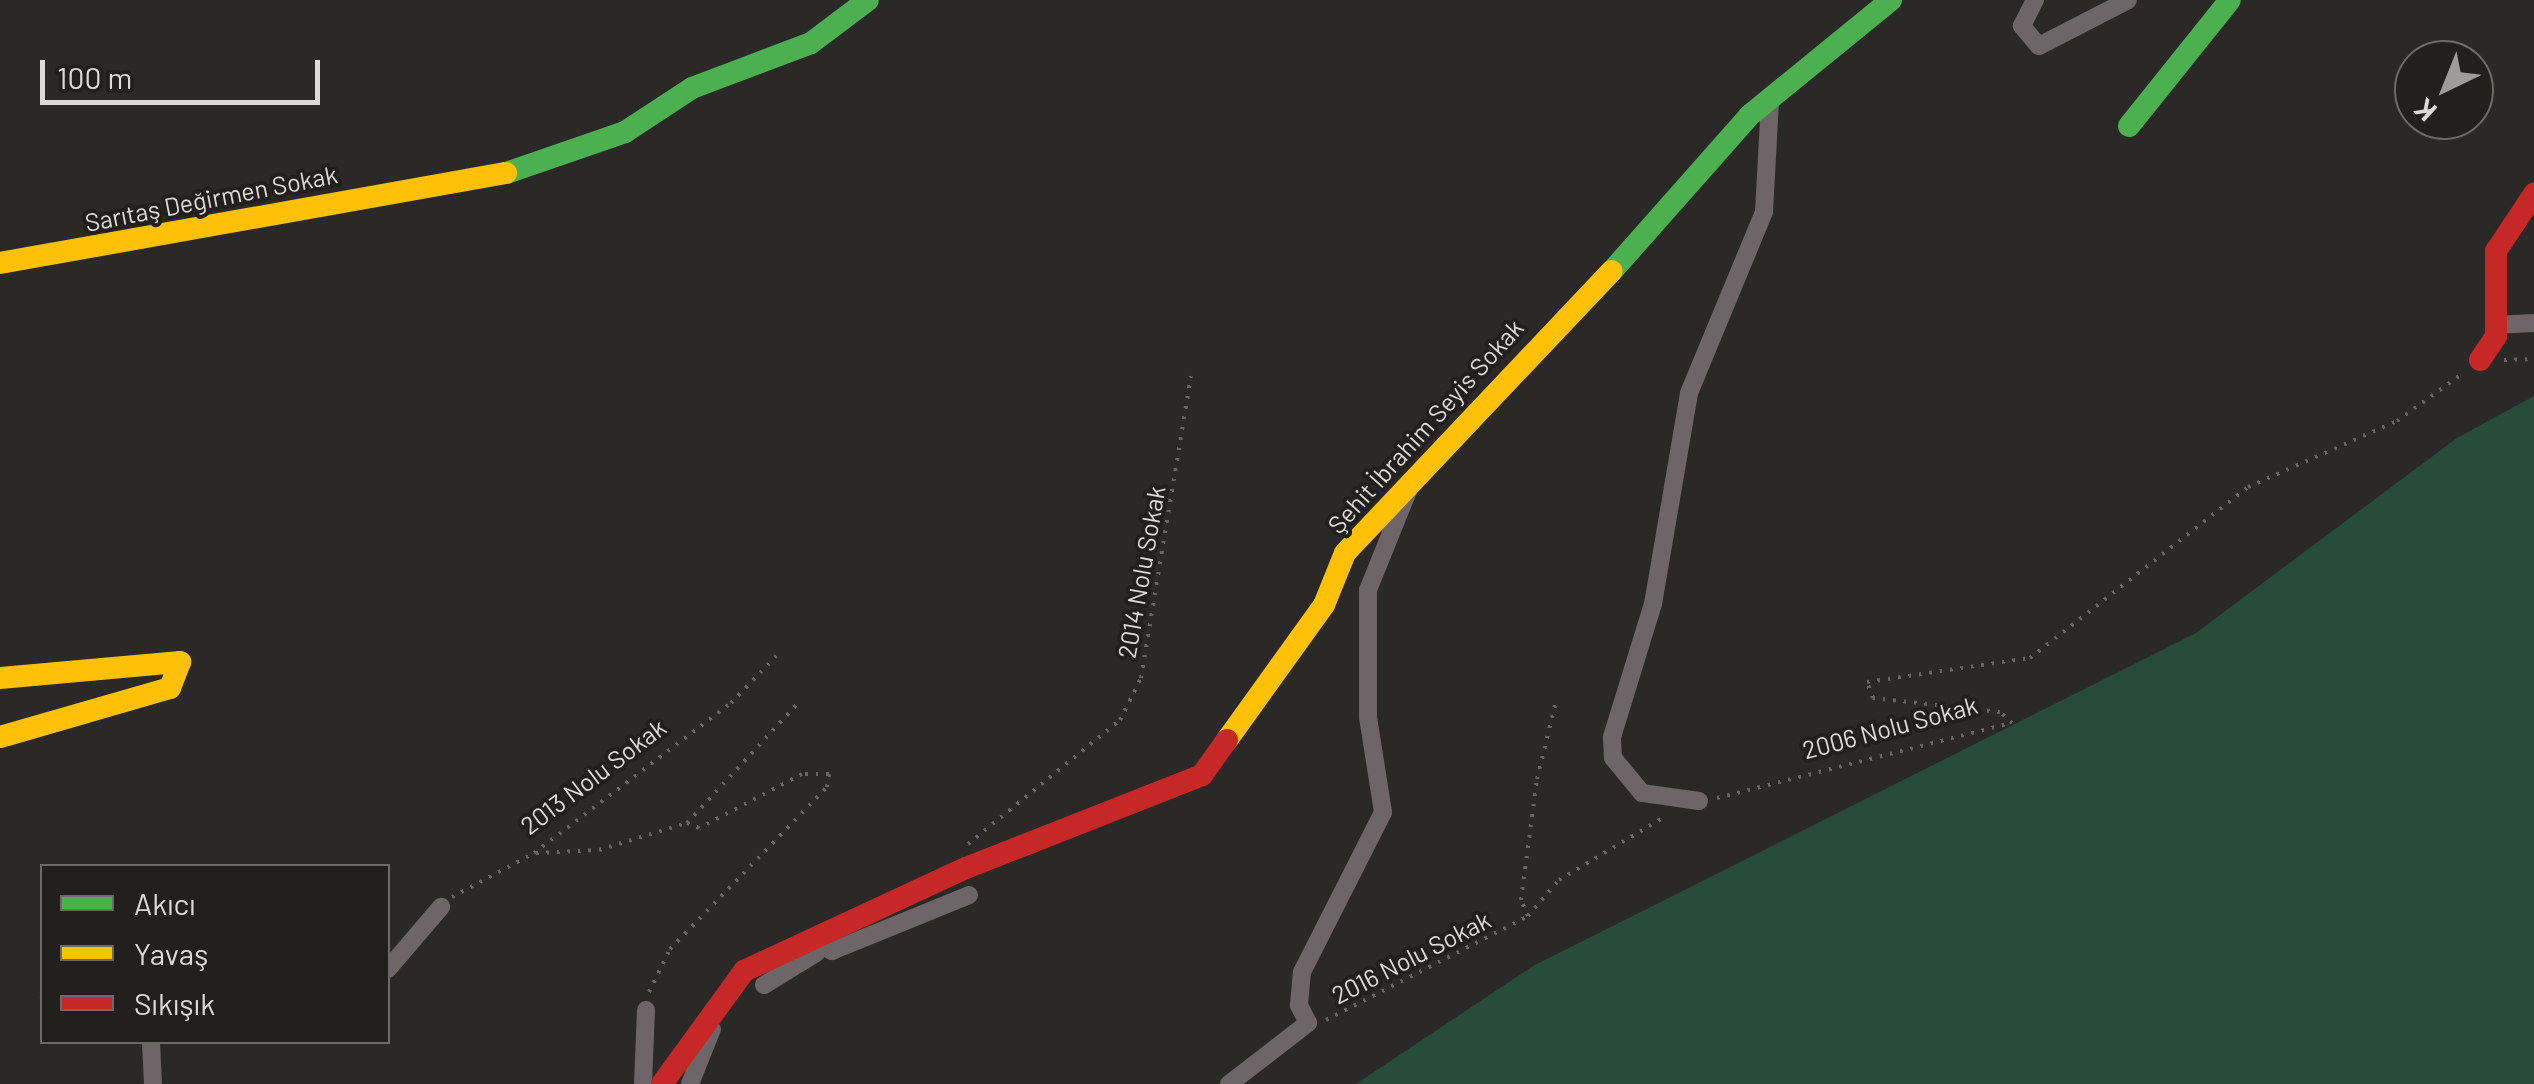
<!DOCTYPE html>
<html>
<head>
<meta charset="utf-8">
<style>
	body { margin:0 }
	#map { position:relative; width:2534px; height:1084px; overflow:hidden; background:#2b2928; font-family:Barlow,sans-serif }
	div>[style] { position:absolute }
	.green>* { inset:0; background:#274c38 }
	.path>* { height:4px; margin-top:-2px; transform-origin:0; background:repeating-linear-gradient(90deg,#6a6465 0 2.5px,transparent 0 10.5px) }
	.street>* { height:18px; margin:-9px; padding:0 9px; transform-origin:9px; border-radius:9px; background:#6d6567 }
	.fast>* { height:22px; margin:-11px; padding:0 11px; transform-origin:11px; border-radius:11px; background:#4caf50 }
	.slow>* { height:22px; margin:-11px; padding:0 11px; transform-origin:11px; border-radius:11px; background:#ffc107 }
	.jam>* { height:22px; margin:-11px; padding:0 11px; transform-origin:11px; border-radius:11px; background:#c62828 }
	span { translate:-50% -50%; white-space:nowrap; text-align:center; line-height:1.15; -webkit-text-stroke:8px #22201d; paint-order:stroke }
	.street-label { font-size:25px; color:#dcdad8 }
	.legend { position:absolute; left:40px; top:864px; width:350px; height:180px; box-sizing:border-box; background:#22201d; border:2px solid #6c6a68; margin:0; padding:12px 18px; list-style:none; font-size:30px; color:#dcdad8 }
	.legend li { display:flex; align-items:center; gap:20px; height:50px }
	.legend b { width:50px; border:2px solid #6c6a68 }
	.north { position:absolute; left:2394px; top:40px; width:100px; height:100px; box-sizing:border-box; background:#22201d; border:2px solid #6c6a68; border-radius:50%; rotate:223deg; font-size:28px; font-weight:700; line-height:40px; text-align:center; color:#dcdad8 }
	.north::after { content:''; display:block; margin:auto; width:35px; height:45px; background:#9e9c9a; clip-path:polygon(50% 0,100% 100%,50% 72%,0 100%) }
	.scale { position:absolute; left:40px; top:60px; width:280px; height:45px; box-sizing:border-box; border:5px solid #dcdad8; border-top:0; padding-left:12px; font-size:30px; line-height:35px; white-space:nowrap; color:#dcdad8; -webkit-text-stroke:8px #22201d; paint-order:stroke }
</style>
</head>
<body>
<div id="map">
	<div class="green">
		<i style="clip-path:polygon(2534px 396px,2534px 1084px,1356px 1084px,1533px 966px,2196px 633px,2457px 438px)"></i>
	</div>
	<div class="path">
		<i style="left:2504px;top:360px;width:30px;rotate:-2deg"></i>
		<i style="left:1717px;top:798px;width:304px;rotate:-14.3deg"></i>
		<i style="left:2012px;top:723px;width:16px;rotate:-137deg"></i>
		<i style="left:2000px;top:712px;width:128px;rotate:-173.7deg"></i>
		<i style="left:1873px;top:698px;width:17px;rotate:-111deg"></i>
		<i style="left:1867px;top:682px;width:165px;rotate:-8.4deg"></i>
		<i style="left:2030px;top:658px;width:277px;rotate:-38.1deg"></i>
		<i style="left:2248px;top:487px;width:163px;rotate:-23.9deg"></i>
		<i style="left:2397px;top:421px;width:82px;rotate:-36deg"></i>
		<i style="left:968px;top:844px;width:196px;rotate:-39.2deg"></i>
		<i style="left:1120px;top:720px;width:47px;rotate:-63.4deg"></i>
		<i style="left:1141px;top:678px;width:306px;rotate:-80.6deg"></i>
		<i style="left:536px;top:853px;width:63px;rotate:-2.7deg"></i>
		<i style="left:599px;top:850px;width:92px;rotate:-17.1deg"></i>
		<i style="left:452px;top:897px;width:93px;rotate:-28.2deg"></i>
		<i style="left:534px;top:853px;width:248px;rotate:-37.3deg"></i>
		<i style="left:731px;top:703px;width:69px;rotate:-46.2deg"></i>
		<i style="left:1528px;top:916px;width:17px;rotate:-114deg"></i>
		<i style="left:1521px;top:900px;width:122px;rotate:-82.5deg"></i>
		<i style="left:1537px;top:779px;width:80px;rotate:-76.3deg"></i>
		<i style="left:649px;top:992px;width:48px;rotate:-64deg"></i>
		<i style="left:670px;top:949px;width:226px;rotate:-45.9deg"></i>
		<i style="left:827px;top:787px;width:13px;rotate:-81deg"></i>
		<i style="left:829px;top:774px;width:27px;rotate:180deg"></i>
		<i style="left:802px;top:774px;width:116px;rotate:152.3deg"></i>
		<i style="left:699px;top:828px;width:13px;rotate:-157deg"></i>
		<i style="left:687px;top:823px;width:163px;rotate:-47.2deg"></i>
		<i style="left:41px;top:999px;width:1px;rotate:-45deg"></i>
		<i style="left:1326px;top:1020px;width:227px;rotate:-27.2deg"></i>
		<i style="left:1528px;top:916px;width:48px;rotate:-49.3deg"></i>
		<i style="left:1559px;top:880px;width:125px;rotate:-30.9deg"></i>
	</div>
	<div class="street">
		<i style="left:2035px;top:0;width:29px;rotate:117deg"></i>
		<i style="left:2022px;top:26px;width:26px;rotate:50deg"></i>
		<i style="left:2039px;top:46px;width:100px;rotate:-27.3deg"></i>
		<i style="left:2495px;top:325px;width:39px;rotate:-3deg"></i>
		<i style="left:1699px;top:801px;width:58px;rotate:-172deg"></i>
		<i style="left:1642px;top:793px;width:45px;rotate:-129.6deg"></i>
		<i style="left:1613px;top:758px;width:21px;rotate:-93deg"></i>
		<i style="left:1612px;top:737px;width:139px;rotate:-72.9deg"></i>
		<i style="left:1653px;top:604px;width:214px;rotate:-80.3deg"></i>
		<i style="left:1689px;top:393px;width:196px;rotate:-67.5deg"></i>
		<i style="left:1764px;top:212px;width:111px;rotate:-86.9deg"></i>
		<i style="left:812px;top:940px;width:23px;rotate:29deg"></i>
		<i style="left:832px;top:951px;width:148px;rotate:-22.2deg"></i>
		<i style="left:388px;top:969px;width:82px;rotate:-49.5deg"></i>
		<i style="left:764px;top:985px;width:61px;rotate:-31.6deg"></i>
		<i style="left:816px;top:953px;width:13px;rotate:-108deg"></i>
		<i style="left:151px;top:1042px;width:42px;rotate:87.3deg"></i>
		<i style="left:643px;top:1084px;width:74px;rotate:-87.7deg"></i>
		<i style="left:690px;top:1084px;width:59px;rotate:-68.2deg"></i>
		<i style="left:1229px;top:1084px;width:100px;rotate:-37.7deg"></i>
		<i style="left:1308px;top:1023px;width:20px;rotate:-117deg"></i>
		<i style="left:1299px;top:1005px;width:33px;rotate:-85deg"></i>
		<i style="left:1302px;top:972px;width:179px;rotate:-63.1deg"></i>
		<i style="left:1383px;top:812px;width:96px;rotate:-99deg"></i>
		<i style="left:1368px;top:717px;width:127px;rotate:-90deg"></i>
		<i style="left:1368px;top:590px;width:107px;rotate:-68deg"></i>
	</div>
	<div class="fast">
		<i style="left:2129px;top:126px;width:161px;rotate:-51.3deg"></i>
		<i style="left:506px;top:173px;width:126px;rotate:-19deg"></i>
		<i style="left:625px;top:132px;width:80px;rotate:-33.3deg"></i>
		<i style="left:692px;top:88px;width:127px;rotate:-20.7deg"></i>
		<i style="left:811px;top:43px;width:71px;rotate:-37deg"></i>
		<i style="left:1612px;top:271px;width:208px;rotate:-48.5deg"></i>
		<i style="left:1750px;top:115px;width:182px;rotate:-39.2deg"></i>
	</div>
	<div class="slow">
		<i style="left:0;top:263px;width:514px;rotate:-10.09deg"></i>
		<i style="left:0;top:678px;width:181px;rotate:-5.1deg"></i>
		<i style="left:180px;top:662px;width:28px;rotate:111deg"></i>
		<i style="left:170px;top:688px;width:177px;rotate:163.9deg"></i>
		<i style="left:1227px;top:740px;width:166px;rotate:-54.3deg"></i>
		<i style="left:1324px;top:605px;width:56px;rotate:-68deg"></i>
		<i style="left:1345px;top:553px;width:388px;rotate:-46.6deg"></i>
	</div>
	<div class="jam">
		<i style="left:2480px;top:360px;width:29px;rotate:-56deg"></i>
		<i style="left:2496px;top:336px;width:85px;rotate:-90deg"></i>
		<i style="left:2496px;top:251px;width:69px;rotate:-56.3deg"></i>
		<i style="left:662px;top:1084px;width:140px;rotate:-54deg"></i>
		<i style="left:744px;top:971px;width:245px;rotate:-24.9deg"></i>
		<i style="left:966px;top:868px;width:254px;rotate:-21.5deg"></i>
		<i style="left:1202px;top:775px;width:43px;rotate:-54.5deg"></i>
	</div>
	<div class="street-label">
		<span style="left:211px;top:198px;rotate:-11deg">Sarıtaş Değirmen Sokak</span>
		<span style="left:1425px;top:426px;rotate:-48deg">Şehit İbrahim Seyis Sokak</span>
		<span style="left:1141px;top:572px;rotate:-80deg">2014 Nolu Sokak</span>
		<span style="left:1890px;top:727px;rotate:-15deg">2006 Nolu Sokak</span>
		<span style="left:593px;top:776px;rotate:-37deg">2013 Nolu Sokak</span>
		<span style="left:1411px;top:957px;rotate:-27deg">2016 Nolu Sokak</span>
	</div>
	<ul class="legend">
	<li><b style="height:12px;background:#4caf50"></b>Akıcı</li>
	<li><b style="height:12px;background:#ffc107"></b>Yavaş</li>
	<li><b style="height:12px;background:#c62828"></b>Sıkışık</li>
	</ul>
	<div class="north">K</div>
	<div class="scale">100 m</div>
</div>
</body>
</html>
